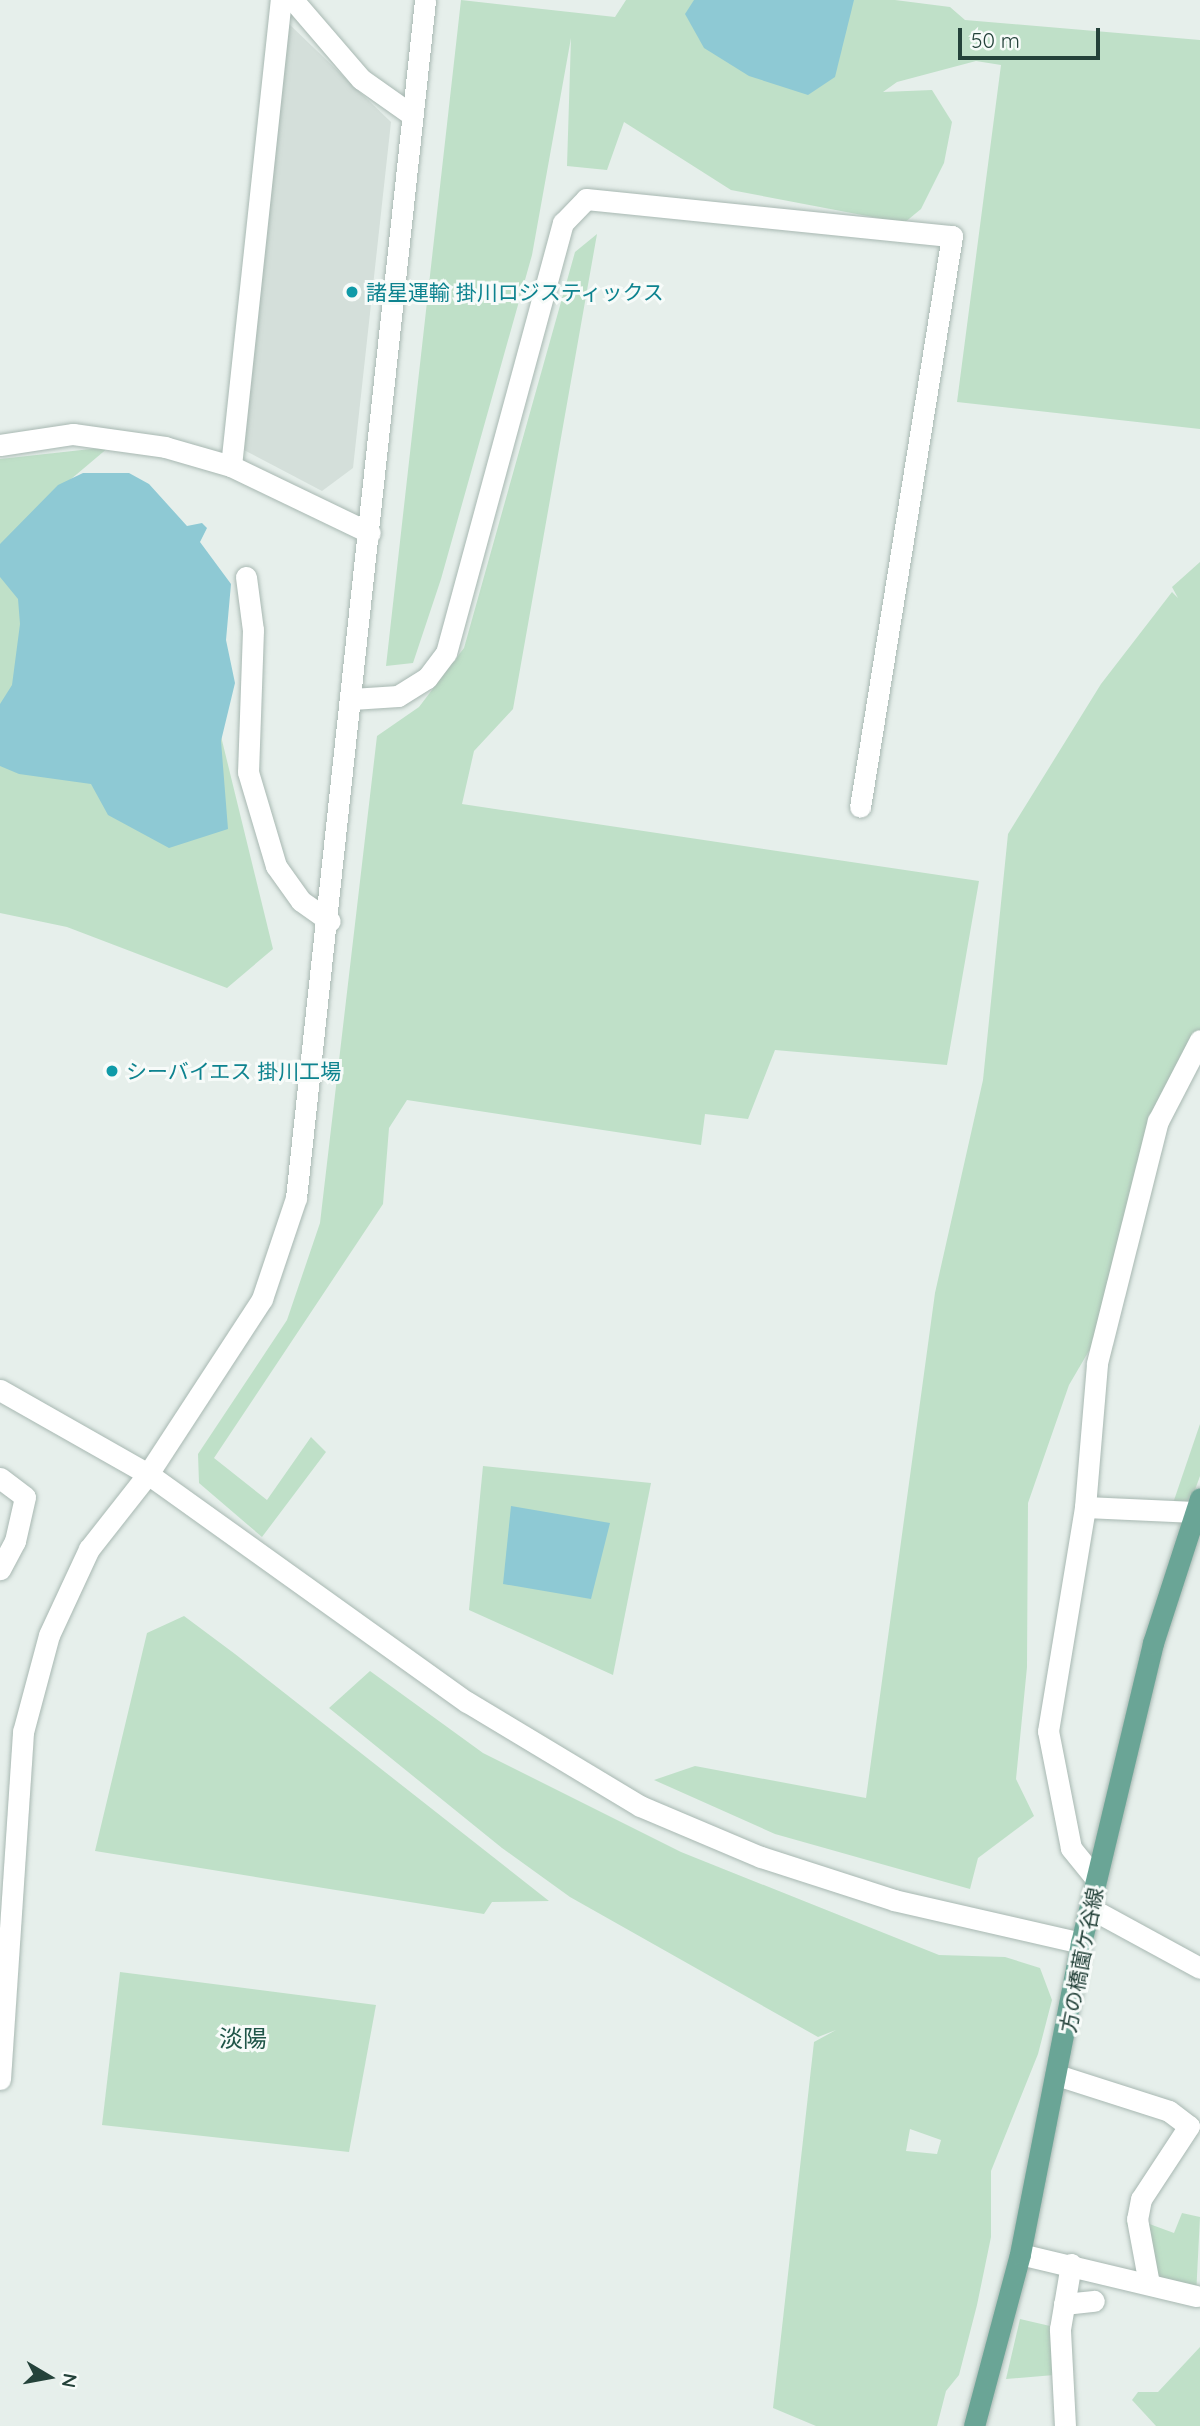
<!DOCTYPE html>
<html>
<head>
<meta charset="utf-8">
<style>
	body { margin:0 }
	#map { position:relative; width:1200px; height:2426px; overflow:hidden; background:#e6efeb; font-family:Quicksand,"Noto Sans JP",sans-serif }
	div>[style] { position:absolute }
	.built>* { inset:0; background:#d4dfda }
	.green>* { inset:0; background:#bfe0c8 }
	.water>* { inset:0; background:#8ec9d4 }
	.roads { filter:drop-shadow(0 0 2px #a8b8b2) drop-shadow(0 0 2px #a8b8b2) }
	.minor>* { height:21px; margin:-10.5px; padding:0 10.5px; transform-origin:10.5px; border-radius:10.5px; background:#fff }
	.major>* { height:21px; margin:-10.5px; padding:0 10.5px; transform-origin:10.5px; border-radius:10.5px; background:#6aa596 }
	.dots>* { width:19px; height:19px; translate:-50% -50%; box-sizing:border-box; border:4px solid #f7fbf9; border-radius:50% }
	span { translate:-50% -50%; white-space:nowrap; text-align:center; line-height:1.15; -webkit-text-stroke:6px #f7fbf9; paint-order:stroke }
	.culture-label { font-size:21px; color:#0d838f }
	.left { translate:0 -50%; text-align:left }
	.street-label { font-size:21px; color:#24423a }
	.quarter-label { font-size:24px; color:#1f5548 }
	.north { position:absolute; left:14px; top:2342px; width:70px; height:70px; -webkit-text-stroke:5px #f7fbf9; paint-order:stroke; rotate:100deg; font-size:19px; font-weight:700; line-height:28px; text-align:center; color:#24423a }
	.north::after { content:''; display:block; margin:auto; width:24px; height:32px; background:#24423a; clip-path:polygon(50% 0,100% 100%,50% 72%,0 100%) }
	.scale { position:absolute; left:958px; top:28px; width:142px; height:32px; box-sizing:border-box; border:4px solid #24423a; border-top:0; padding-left:9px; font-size:21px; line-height:24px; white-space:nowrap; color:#24423a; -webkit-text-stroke:5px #f7fbf9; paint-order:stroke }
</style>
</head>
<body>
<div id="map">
	<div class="built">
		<i style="clip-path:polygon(289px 24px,391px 122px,353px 468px,322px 491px,244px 450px)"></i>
	</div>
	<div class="green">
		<i style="clip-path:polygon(461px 0,615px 17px,626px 0,895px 0,950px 7px,965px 20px,1200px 40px,1200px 429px,957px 402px,1001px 65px,976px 61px,897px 82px,883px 92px,932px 90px,952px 122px,944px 163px,921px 209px,904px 223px,731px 190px,624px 122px,607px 170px,567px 166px,571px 38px,532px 255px,441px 579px,413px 663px,386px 666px)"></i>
		<i style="clip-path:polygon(597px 234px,513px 709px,474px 751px,462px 804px,979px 881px,947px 1065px,775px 1050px,748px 1119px,705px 1114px,701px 1145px,407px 1100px,389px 1128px,383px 1204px,214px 1458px,267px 1500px,311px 1437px,326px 1452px,262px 1537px,199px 1483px,198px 1454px,287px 1320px,320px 1223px,377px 736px,419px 707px,464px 648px,575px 252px)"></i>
		<i style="clip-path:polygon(109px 447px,51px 496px,208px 683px,273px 949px,227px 988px,67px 927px,0 913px,0 459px)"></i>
		<i style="clip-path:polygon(1200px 562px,1200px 1033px,1175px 1081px,1097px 1337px,1069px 1385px,1028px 1503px,1027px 1667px,1016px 1779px,1034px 1816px,978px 1858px,970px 1889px,775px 1834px,654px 1780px,695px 1766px,866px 1798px,935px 1293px,983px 1080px,1008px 834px,1101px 684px,1172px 592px,1178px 598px,1172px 587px)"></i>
		<i style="clip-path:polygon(1200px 1424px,1200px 1476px,1187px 1512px,1170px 1512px)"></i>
		<i style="clip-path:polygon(483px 1466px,651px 1483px,613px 1675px,469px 1610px)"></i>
		<i style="clip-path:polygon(184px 1616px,235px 1654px,549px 1901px,492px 1902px,484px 1914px,95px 1851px,147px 1633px)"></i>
		<i style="clip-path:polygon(evenodd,370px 1671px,483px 1753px,681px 1852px,939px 1955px,1005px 1957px,1040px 1968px,1052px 2000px,1038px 2054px,991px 2171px,991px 2237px,977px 2305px,959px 2375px,946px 2391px,937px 2426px,816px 2426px,773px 2408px,814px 2042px,836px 2030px,818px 2037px,570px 1897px,502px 1848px,329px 1708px,370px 1671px,910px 2129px,941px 2140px,937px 2154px,906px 2151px,910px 2129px)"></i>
		<i style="clip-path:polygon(120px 1972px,376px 2005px,349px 2152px,102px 2125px)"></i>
		<i style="clip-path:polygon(1182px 2213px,1200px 2217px,1196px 2296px,1152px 2280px,1126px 2223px,1133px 2218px,1174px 2233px)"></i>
		<i style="clip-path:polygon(1020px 2319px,1050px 2326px,1054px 2375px,1006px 2379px)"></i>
		<i style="clip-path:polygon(1200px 2347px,1200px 2426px,1156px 2426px,1132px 2400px,1138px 2392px,1158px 2392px)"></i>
	</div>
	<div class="water">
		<i style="clip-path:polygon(694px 0,854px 0,835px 77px,808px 95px,749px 76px,704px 48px,685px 14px)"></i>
		<i style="clip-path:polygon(83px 473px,129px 473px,149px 484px,187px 526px,202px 523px,207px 528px,200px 542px,231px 584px,226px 640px,235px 683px,221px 741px,228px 829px,169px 848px,108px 815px,91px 784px,19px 774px,0 766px,0 704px,12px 685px,20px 624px,18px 599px,0 577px,0 544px,58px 485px)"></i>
		<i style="clip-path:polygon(511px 1506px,610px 1523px,591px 1599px,503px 1584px)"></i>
	</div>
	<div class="roads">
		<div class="minor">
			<i style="left:293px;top:0;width:104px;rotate:49.3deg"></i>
			<i style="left:361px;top:79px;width:62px;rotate:35.2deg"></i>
			<i style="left:0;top:445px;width:74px;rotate:-8.6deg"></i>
			<i style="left:73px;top:434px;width:93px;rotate:8deg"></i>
			<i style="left:165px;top:447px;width:69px;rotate:16.1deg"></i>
			<i style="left:231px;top:466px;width:154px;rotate:25.7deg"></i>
			<i style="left:231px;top:466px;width:469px;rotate:-83.9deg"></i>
			<i style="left:246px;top:577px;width:53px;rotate:82.5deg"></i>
			<i style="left:253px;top:630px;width:142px;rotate:92deg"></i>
			<i style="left:248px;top:772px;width:98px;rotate:73.4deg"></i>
			<i style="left:276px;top:866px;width:43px;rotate:54.5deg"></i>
			<i style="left:301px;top:901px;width:35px;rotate:35deg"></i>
			<i style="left:352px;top:699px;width:46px;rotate:-3.7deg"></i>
			<i style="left:398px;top:696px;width:34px;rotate:-32deg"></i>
			<i style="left:427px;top:678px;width:31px;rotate:-53deg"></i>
			<i style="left:446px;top:653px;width:446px;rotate:-74.8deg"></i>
			<i style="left:563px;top:223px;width:33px;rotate:-46deg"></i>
			<i style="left:586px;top:199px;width:368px;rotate:5.8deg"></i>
			<i style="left:952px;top:236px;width:578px;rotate:99.15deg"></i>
			<i style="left:0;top:1390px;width:170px;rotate:29.6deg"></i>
			<i style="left:148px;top:1474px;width:392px;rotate:35.6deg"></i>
			<i style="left:467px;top:1702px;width:202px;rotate:31deg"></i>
			<i style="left:640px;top:1806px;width:131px;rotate:22.9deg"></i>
			<i style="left:761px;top:1857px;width:140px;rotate:17.9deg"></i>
			<i style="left:894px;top:1900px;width:192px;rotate:12.9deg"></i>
			<i style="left:0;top:1478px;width:31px;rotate:37deg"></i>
			<i style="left:25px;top:1497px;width:45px;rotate:102.8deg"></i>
			<i style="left:15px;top:1541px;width:32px;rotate:118deg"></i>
			<i style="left:1085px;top:1507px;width:110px;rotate:2.6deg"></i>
			<i style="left:1096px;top:1879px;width:40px;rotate:-129deg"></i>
			<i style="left:1071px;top:1848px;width:119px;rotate:-101.1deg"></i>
			<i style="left:1048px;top:1731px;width:227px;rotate:-80.6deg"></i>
			<i style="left:1085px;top:1507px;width:144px;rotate:-85.2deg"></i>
			<i style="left:1097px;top:1363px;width:250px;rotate:-75.9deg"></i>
			<i style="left:1158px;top:1121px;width:91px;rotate:-62.6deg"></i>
			<i style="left:1090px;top:1908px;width:125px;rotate:28.6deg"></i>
			<i style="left:1060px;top:2076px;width:114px;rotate:17.8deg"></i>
			<i style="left:1169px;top:2111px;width:25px;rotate:37deg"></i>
			<i style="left:1189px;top:2126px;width:87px;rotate:123.3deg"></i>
			<i style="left:1141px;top:2199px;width:20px;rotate:101deg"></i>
			<i style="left:1137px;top:2219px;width:66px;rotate:79.5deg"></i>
			<i style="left:0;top:2079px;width:348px;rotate:-86.2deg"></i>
			<i style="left:23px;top:1732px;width:100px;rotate:-75deg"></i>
			<i style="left:49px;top:1635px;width:95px;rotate:-65.1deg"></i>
			<i style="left:89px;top:1549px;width:95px;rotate:-51.8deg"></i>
			<i style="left:148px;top:1474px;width:209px;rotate:-56.9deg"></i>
			<i style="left:262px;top:1299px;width:107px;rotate:-71.4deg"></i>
			<i style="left:296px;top:1198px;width:1205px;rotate:-83.85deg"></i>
			<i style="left:1020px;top:2254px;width:181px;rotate:13.4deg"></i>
			<i style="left:1064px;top:2304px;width:30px;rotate:-6deg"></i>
			<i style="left:1065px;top:2426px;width:97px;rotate:-93deg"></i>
			<i style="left:1060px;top:2329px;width:66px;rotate:-80.4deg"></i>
		</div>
		<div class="major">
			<i style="left:974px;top:2426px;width:178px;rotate:-75deg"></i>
			<i style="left:1020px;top:2254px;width:317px;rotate:-78.9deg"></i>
			<i style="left:1081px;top:1943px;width:309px;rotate:-76.5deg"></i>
			<i style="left:1153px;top:1643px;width:152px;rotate:-72deg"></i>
		</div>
	</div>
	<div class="dots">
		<i style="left:352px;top:292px;background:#0f9aa8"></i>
		<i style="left:112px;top:1071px;background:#0f9aa8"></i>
	</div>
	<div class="culture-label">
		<span class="left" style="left:366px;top:292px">諸星運輸 掛川ロジスティックス</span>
		<span class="left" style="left:126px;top:1071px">シーバイエス 掛川工場</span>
	</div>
	<div class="street-label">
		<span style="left:1081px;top:1960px;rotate:-79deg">方の橋薗ケ谷線</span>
	</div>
	<div class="quarter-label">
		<span style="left:243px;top:2039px">淡陽</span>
	</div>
	<div class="north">N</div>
	<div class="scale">50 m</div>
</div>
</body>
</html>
